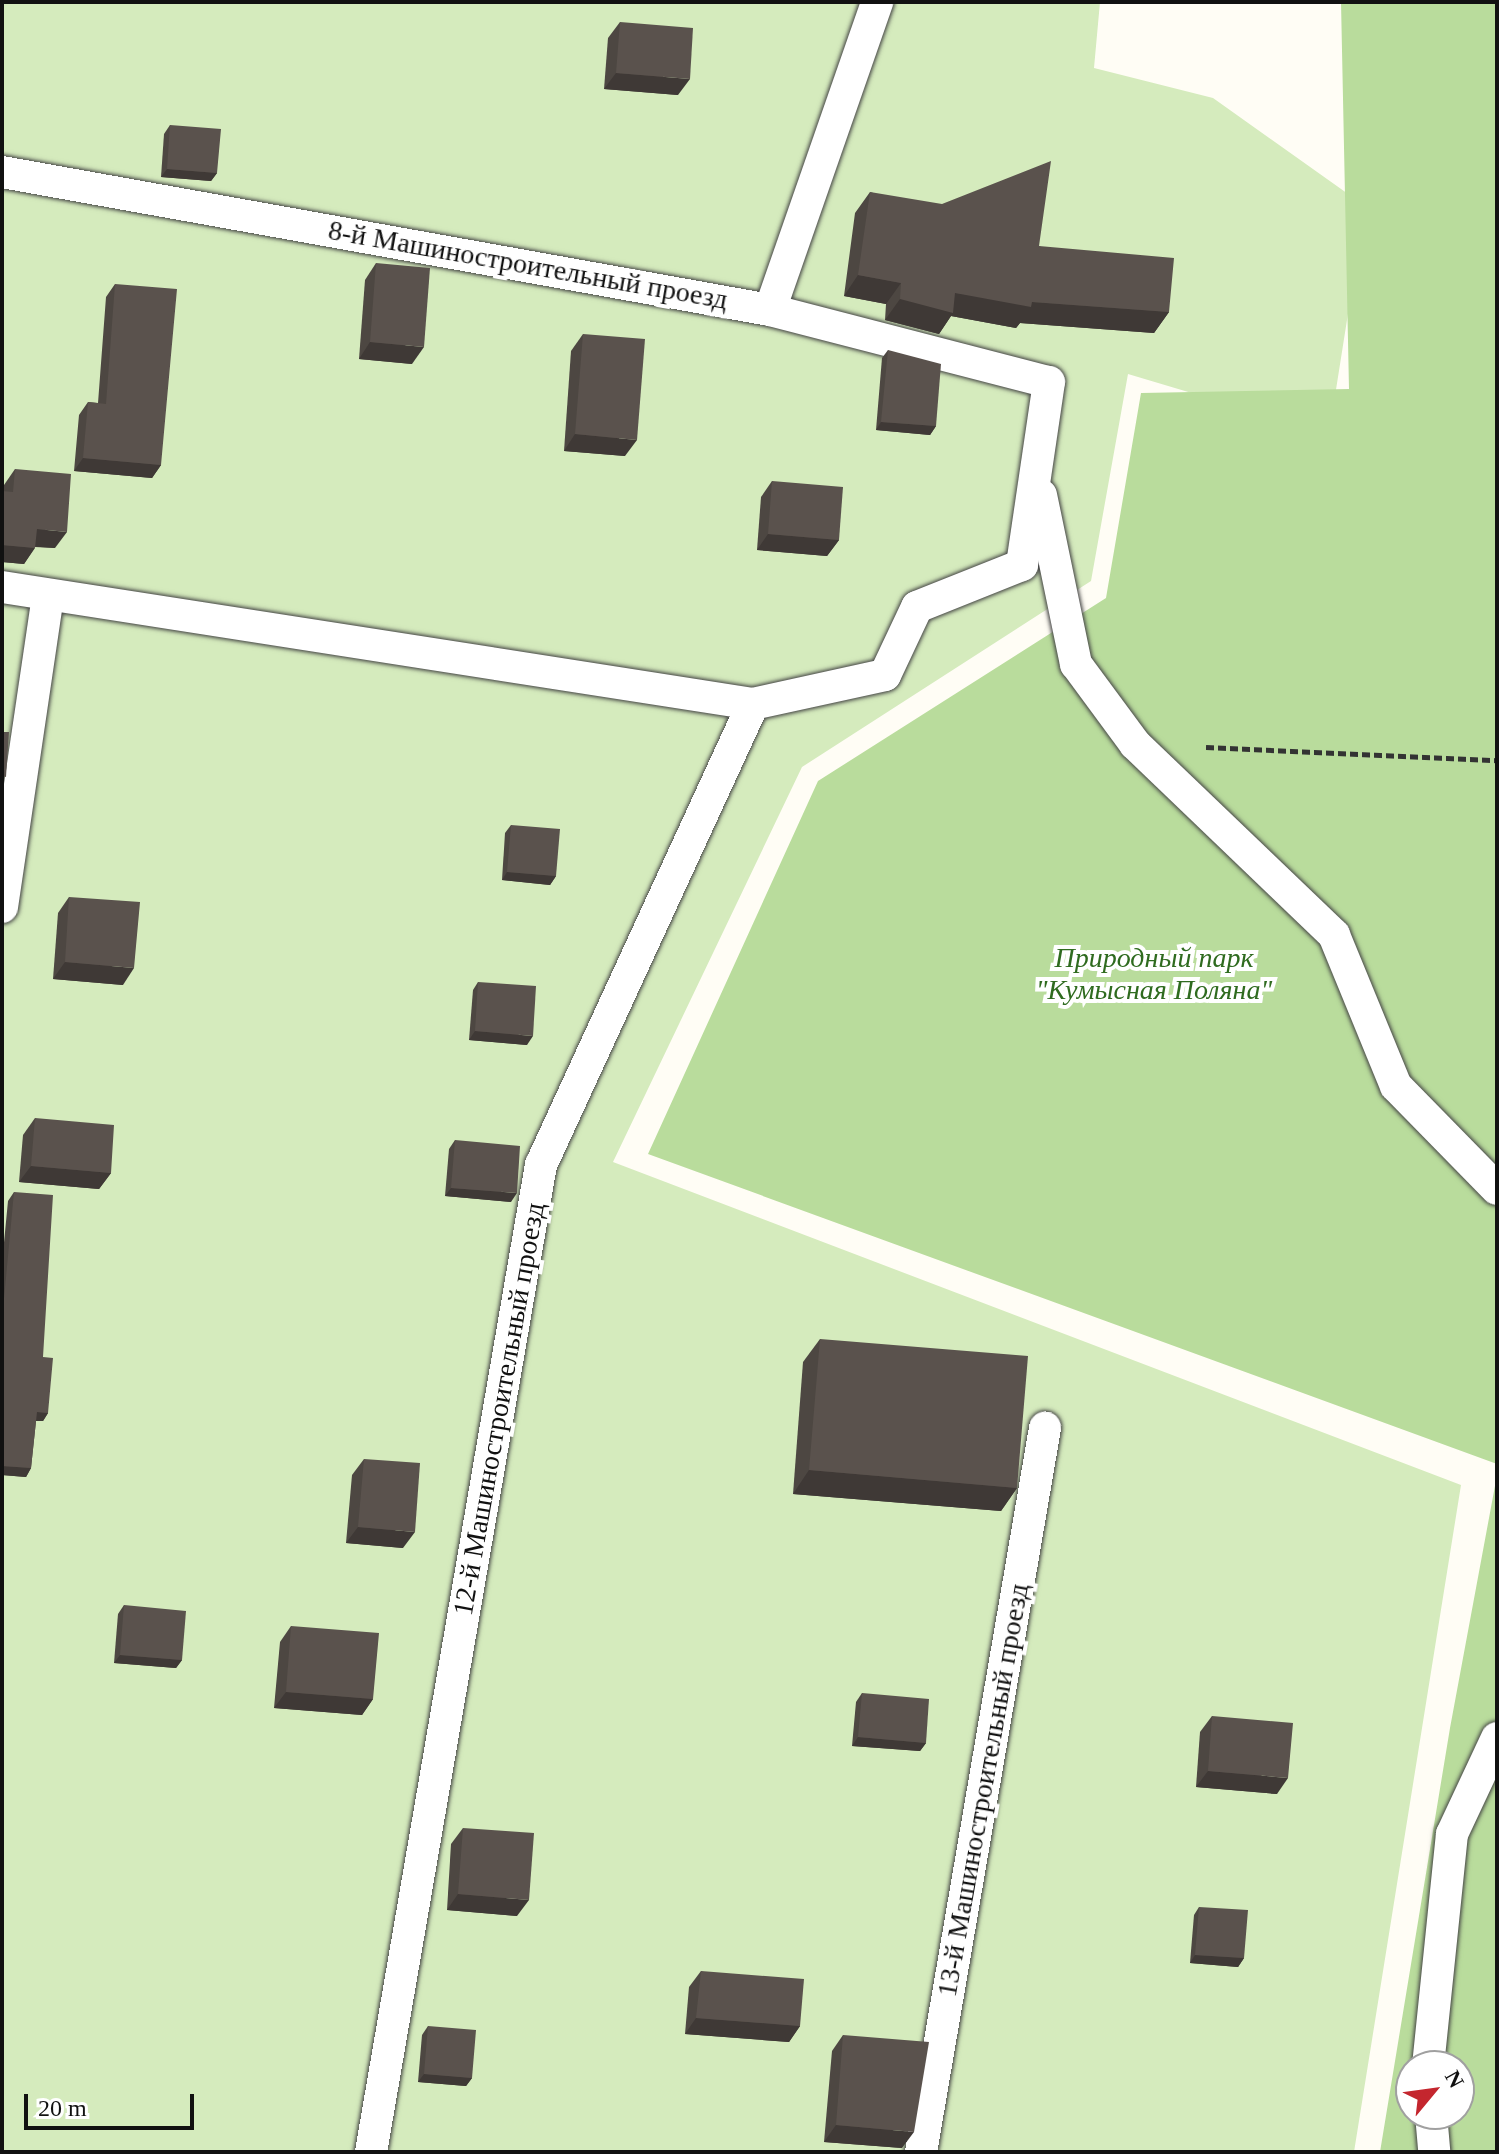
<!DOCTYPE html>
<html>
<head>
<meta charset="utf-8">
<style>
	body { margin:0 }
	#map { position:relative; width:1499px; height:2154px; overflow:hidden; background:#fffdf5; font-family:"Times New Roman",serif }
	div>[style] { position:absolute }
	.green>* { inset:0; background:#d5ebbd }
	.forest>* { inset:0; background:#b9dc9c }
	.path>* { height:5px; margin-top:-2.5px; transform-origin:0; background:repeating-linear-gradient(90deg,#333 0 8px,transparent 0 12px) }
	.roads { filter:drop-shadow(0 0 2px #444) drop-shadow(0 0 2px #444) }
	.lane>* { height:32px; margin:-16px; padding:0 16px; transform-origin:16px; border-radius:16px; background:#fff }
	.wall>* { inset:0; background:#4d4742 }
	.shaded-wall>* { inset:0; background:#3f3936 }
	.building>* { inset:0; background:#5a524d }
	span { translate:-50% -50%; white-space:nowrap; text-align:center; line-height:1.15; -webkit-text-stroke:8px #fff; paint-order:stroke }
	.street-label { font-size:28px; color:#111 }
	.park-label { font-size:28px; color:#2f6b1f; font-style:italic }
	.frame { position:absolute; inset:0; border:4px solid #111; pointer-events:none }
	.north { position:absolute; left:1395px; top:2050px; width:80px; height:80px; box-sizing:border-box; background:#fff; border:2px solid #a0a0a0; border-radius:50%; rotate:61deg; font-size:22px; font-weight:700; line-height:32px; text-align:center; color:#111 }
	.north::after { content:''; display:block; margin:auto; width:28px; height:36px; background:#c4262e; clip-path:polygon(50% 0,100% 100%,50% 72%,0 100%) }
	.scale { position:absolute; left:24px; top:2094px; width:170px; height:36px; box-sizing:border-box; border:4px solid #111; border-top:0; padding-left:10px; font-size:24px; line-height:28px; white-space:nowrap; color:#111; -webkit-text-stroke:6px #fff; paint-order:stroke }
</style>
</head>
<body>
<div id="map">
	<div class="green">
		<i style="clip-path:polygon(2px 2px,1100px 2px,1094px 68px,1213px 98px,1365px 206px,1329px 434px,1128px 374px,1091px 581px,802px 767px,613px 1162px,1461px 1485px,1354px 2152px,2px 2152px)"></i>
	</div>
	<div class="forest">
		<i style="clip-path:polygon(1341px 2px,1497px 2px,1497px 1464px,648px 1154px,818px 781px,1106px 598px,1141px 393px,1349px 389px)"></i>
		<i style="clip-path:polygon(evenodd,1497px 1475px,1497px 2152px,1380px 2152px,1450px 1728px,1497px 1475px,1411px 2066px,1459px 2066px,1459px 2114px,1411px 2114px,1411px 2066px)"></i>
	</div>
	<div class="path">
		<i style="left:1206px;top:747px;width:291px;rotate:2.6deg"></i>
	</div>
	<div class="roads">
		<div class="lane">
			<i style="left:2px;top:172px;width:780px;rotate:10.19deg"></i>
			<i style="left:770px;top:310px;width:288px;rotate:14.5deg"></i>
			<i style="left:1049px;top:382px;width:185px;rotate:98.4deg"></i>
			<i style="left:1022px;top:565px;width:113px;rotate:158.2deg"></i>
			<i style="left:917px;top:607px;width:75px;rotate:115.2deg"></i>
			<i style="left:885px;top:675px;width:135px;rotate:167.6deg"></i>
			<i style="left:753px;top:704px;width:760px;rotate:-171.14deg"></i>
			<i style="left:770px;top:310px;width:326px;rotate:-70.8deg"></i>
			<i style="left:1041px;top:495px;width:173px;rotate:78.3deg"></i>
			<i style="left:1076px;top:664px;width:99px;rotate:53.6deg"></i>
			<i style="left:1135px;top:744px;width:276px;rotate:43.8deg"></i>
			<i style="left:1334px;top:935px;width:163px;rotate:67.7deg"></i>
			<i style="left:1396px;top:1086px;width:144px;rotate:45.6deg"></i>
			<i style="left:2px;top:907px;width:315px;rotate:-81.6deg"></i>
			<i style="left:1428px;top:2066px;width:233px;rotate:-84.1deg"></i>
			<i style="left:1452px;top:1834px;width:106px;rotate:-64.9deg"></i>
			<i style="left:1431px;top:2114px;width:38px;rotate:85deg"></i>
			<i style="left:371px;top:2152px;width:1002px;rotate:-80.23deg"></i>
			<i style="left:541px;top:1165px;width:507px;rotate:-65.3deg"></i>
			<i style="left:921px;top:2152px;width:735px;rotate:-80.28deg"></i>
		</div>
	</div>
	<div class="wall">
		<i style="clip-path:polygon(620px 22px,678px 95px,604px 89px,608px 38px)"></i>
		<i style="clip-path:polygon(170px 125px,217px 173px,211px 181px,161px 177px,164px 134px)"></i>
		<i style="clip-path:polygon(870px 192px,1039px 246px,1169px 312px,1154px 333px,1020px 323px,1016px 328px,951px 316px,939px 334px,885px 320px,886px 304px,844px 296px,855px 213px)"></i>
		<i style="clip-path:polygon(376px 263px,412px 364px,359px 359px,365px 280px)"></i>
		<i style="clip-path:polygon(115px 284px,161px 465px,152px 478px,74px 471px,79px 415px,88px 402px,98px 403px,106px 297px)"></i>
		<i style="clip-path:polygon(583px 334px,625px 456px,564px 451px,571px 351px)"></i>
		<i style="clip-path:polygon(888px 350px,936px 426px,930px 435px,876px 430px,882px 358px)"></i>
		<i style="clip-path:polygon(15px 469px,55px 548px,35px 547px,24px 564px,2px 562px,2px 491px,3px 491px,4px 485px)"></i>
		<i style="clip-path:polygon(772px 481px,839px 540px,827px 556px,757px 550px,761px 497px)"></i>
		<i style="clip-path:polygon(511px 825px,556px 876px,550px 885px,502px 880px,505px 833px)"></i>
		<i style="clip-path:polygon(69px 897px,123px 985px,53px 979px,58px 913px)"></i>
		<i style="clip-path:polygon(478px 982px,527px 1045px,469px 1040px,473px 990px)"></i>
		<i style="clip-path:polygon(35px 1118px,111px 1173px,99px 1189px,19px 1182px,23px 1135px)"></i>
		<i style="clip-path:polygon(455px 1140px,511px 1202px,445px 1196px,449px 1149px)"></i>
		<i style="clip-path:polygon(14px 1192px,43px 1357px,48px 1413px,43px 1421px,36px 1421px,31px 1468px,26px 1477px,2px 1475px,2px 1263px,8px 1201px)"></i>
		<i style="clip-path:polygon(820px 1339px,1017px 1488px,1001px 1511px,793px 1494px,803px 1362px)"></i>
		<i style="clip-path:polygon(364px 1459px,403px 1548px,346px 1543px,352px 1475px)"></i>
		<i style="clip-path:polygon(124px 1605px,182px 1660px,176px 1668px,114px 1663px,118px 1614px)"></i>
		<i style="clip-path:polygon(291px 1626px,373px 1699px,362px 1715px,274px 1708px,280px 1642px)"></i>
		<i style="clip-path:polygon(862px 1693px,926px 1743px,920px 1751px,852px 1746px,856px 1702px)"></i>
		<i style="clip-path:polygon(1212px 1716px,1277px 1794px,1196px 1787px,1200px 1732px)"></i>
		<i style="clip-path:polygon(463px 1828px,517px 1916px,447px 1910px,451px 1844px)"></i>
		<i style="clip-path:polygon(1199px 1907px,1244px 1958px,1238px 1967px,1190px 1963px,1194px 1915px)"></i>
		<i style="clip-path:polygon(701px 1971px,800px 2026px,789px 2042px,685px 2034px,689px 1987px)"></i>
		<i style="clip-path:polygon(428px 2026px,472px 2078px,466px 2086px,418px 2082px,422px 2035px)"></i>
		<i style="clip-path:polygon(843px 2035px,902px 2148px,824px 2142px,832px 2051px)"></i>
	</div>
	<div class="shaded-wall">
		<i style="clip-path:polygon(616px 73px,690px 79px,678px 95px,604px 89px)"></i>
		<i style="clip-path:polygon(167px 169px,217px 173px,211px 181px,161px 177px)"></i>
		<i style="clip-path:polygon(858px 275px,901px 283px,886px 304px,844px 296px)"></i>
		<i style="clip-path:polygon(955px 293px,1032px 302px,1169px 312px,1154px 333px,1020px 323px,1016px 328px,951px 316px,939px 334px,885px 320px,900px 299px)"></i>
		<i style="clip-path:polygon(370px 342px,424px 347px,412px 364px,359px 359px)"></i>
		<i style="clip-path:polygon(881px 422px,936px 426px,930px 435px,876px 430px)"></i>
		<i style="clip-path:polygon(575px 434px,637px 440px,625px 456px,564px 451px)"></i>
		<i style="clip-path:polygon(83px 458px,161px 465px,152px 478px,74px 471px)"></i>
		<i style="clip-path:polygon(37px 529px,67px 532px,55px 548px,26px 546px)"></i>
		<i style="clip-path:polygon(768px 534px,839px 540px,827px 556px,757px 550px)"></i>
		<i style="clip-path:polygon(2px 545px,35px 548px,24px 564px,2px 562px)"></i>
		<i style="clip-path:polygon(507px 872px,556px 876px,550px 885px,502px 880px)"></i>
		<i style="clip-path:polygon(65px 962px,134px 968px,123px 985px,53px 979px)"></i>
		<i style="clip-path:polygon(475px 1031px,533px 1036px,527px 1045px,469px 1040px)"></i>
		<i style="clip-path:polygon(31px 1166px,111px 1173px,99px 1189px,19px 1182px)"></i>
		<i style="clip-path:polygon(451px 1188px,517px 1193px,511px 1202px,445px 1196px)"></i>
		<i style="clip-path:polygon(37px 1412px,48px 1413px,43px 1421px,31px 1421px)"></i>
		<i style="clip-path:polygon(2px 1466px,31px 1468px,26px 1477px,2px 1475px)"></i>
		<i style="clip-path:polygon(809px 1470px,1017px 1488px,1001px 1511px,793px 1494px)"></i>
		<i style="clip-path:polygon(358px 1527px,415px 1532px,403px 1548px,346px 1543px)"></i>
		<i style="clip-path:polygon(120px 1655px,182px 1660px,176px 1668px,114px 1663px)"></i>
		<i style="clip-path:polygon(286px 1692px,373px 1699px,362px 1715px,274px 1708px)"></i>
		<i style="clip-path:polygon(858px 1737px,926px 1743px,920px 1751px,852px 1746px)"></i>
		<i style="clip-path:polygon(1208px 1771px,1288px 1778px,1277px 1794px,1196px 1787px)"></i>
		<i style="clip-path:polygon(458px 1894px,529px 1900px,517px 1916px,447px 1910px)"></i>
		<i style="clip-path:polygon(1195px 1955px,1244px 1958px,1238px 1967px,1190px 1963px)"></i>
		<i style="clip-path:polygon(696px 2018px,800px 2026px,789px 2042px,685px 2034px)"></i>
		<i style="clip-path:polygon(424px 2074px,472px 2078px,466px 2086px,418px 2082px)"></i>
		<i style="clip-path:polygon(836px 2125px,914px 2132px,902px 2148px,824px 2142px)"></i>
	</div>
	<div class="building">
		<i style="clip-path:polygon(620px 22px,693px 28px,690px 79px,616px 73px)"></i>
		<i style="clip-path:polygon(170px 125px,221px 129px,217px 173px,167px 169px)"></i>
		<i style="clip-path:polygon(1051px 161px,1039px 246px,1174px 258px,1169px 312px,1032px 302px,1031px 307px,955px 293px,953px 313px,900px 299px,901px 283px,858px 275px,870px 192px,942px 204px)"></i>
		<i style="clip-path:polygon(376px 263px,430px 268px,424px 347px,370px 342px)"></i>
		<i style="clip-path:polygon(115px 284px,177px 289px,161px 465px,83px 458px,88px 402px,106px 404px)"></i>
		<i style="clip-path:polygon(583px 334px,645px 339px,637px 440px,575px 434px)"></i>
		<i style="clip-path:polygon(888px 350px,941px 364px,936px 426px,881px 422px)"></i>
		<i style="clip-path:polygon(15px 469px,71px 474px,67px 532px,37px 529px,35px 548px,2px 545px,2px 491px,13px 492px)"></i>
		<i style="clip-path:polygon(772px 481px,843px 487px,839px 540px,768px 534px)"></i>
		<i style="clip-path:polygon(2px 732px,9px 732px,6px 777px,2px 776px)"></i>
		<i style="clip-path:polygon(511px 825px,560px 829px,556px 876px,507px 872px)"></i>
		<i style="clip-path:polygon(69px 897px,140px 902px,134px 968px,65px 962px)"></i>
		<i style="clip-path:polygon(478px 982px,536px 986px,533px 1036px,475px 1031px)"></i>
		<i style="clip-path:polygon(35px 1118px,114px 1125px,111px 1173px,31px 1166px)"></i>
		<i style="clip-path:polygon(455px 1140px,520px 1146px,517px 1193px,451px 1188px)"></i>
		<i style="clip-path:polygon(14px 1192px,53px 1195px,43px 1357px,53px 1358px,48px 1413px,37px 1412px,31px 1468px,2px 1466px,2px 1320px)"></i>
		<i style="clip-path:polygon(820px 1339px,1028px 1356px,1017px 1488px,809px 1470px)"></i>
		<i style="clip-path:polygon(364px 1459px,420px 1463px,415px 1532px,358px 1527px)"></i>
		<i style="clip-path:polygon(124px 1605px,186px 1611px,182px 1660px,120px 1655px)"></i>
		<i style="clip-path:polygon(291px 1626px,379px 1633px,373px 1699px,286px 1692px)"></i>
		<i style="clip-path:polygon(862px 1693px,929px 1699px,926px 1743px,858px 1737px)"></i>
		<i style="clip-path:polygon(1212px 1716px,1293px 1723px,1288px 1778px,1208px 1771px)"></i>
		<i style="clip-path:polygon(463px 1828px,534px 1833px,529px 1900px,458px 1894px)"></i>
		<i style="clip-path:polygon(1199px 1907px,1248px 1910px,1244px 1958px,1195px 1955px)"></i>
		<i style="clip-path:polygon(701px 1971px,804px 1979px,800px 2026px,696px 2018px)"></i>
		<i style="clip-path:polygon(428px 2026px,476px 2030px,472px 2078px,424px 2074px)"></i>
		<i style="clip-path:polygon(843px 2035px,929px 2042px,914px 2132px,836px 2125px)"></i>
	</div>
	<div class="street-label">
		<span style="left:528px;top:265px;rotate:10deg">8-й Машиностроительный проезд</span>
		<span style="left:499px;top:1409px;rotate:-80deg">12-й Машиностроительный проезд</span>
		<span style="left:983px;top:1790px;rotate:-80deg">13-й Машиностроительный проезд</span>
	</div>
	<div class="park-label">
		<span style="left:1154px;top:974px">Природный парк<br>"Кумысная Поляна"</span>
	</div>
	<div class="frame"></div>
	<div class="north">N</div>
	<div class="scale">20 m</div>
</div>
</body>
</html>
